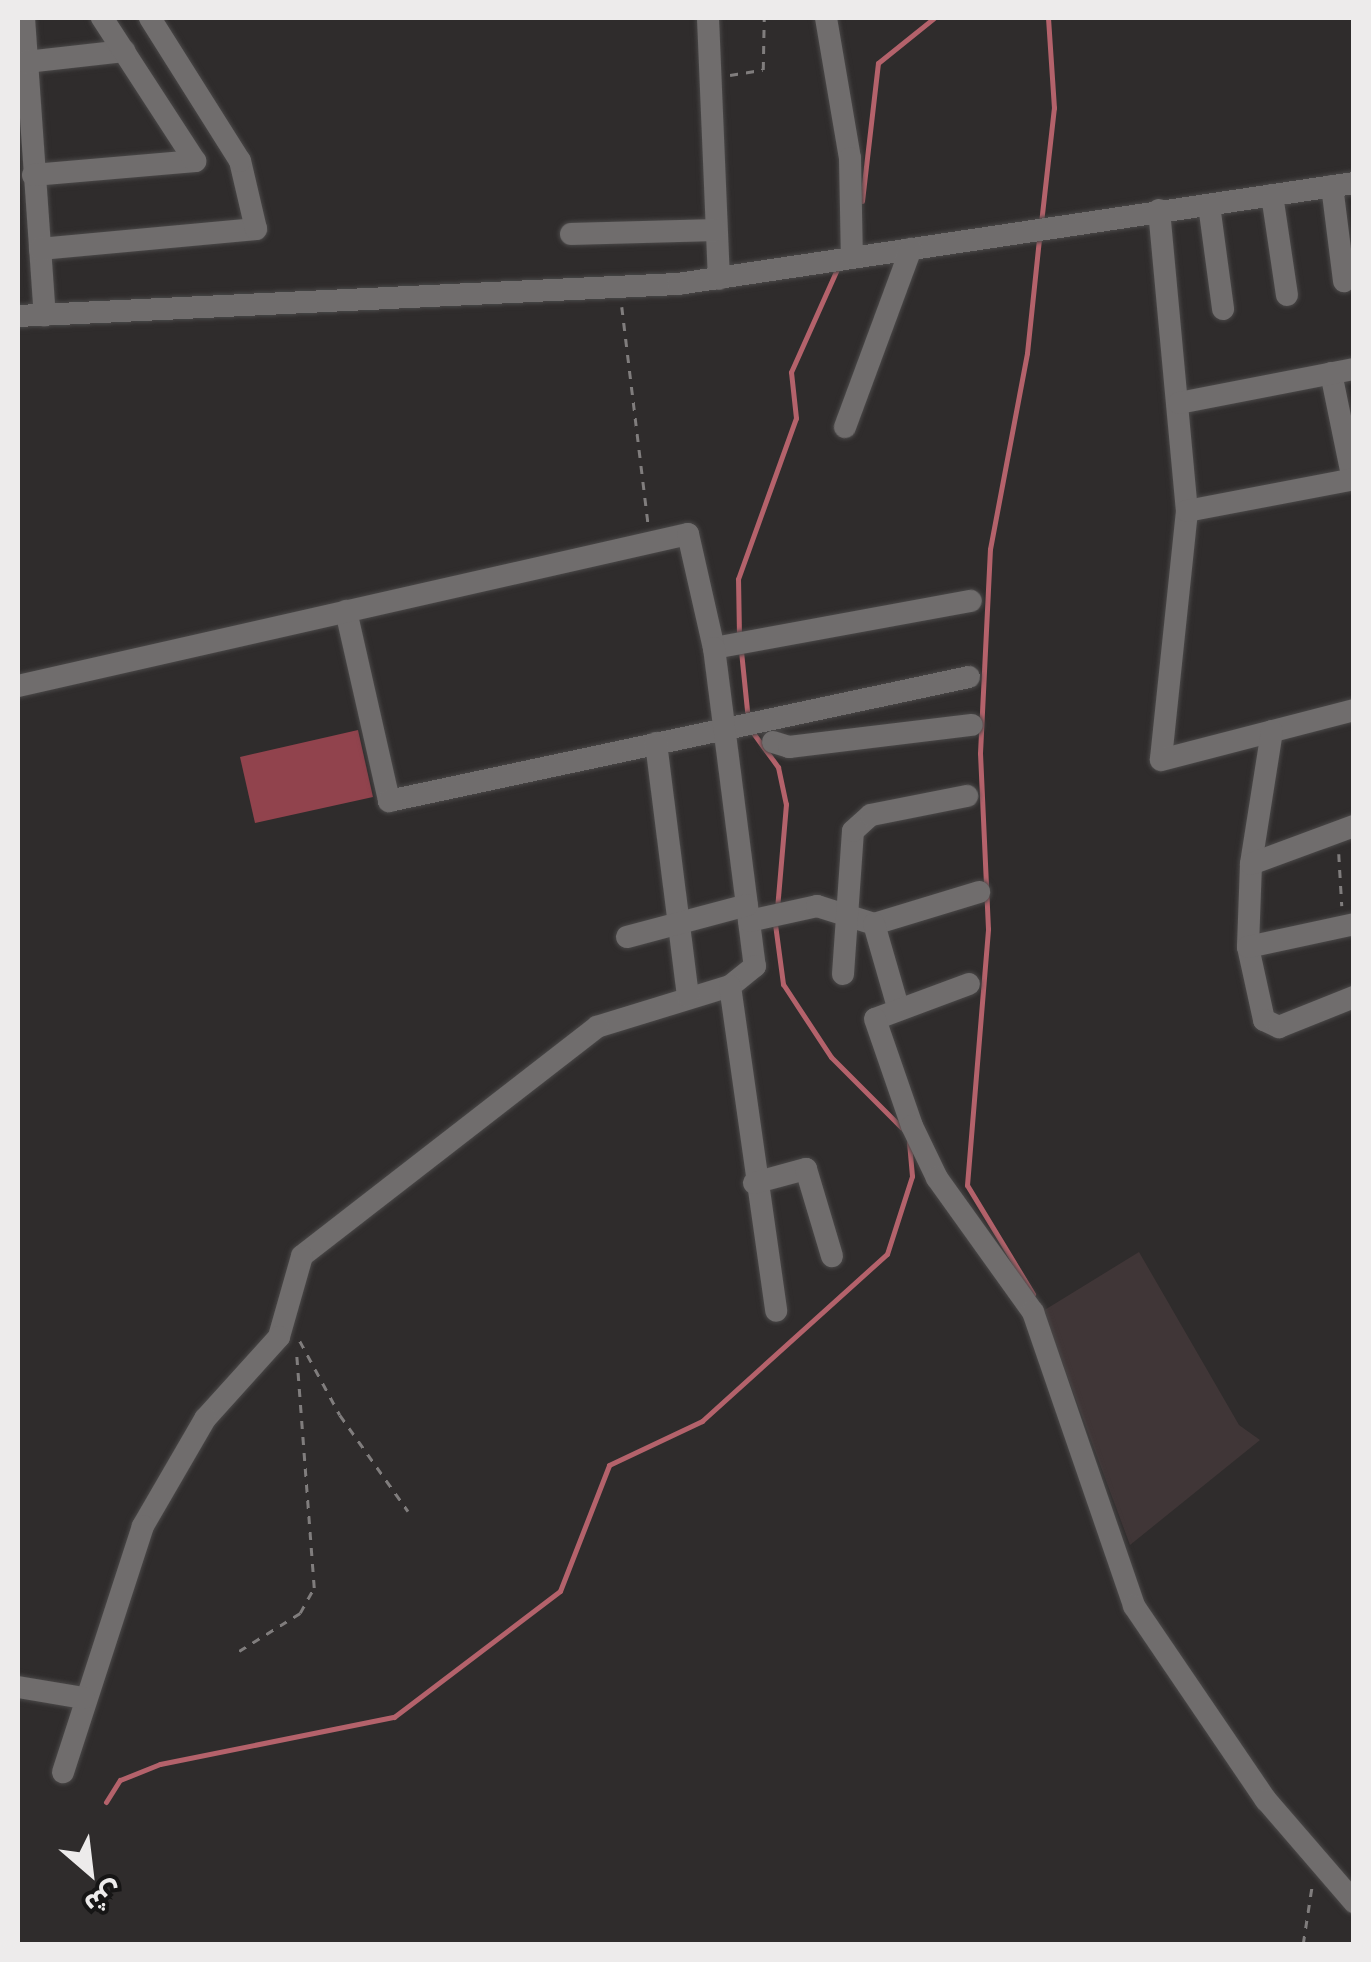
<!DOCTYPE html>
<html>
<head>
<meta charset="utf-8">
<style>
	body { margin:0 }
	#map { position:relative; width:1371px; height:1962px; overflow:hidden; background:#2f2c2c; font-family:"Space Grotesk","Noto Sans Arabic",sans-serif }
	div>[style] { position:absolute }
	.built>* { inset:0; background:#403637 }
	.stream>* { height:5px; margin:-2.5px; padding:0 2.5px; transform-origin:2.5px; border-radius:2.5px; background:#b4626b }
	.building>* { inset:0; background:#91434d }
	.path>* { height:2.5px; margin-top:-1.25px; transform-origin:0; background:repeating-linear-gradient(90deg,#807d7d 0 8px,transparent 0 16px) }
	.roads { filter:drop-shadow(0 0 2px #4a4848) drop-shadow(0 0 2px #4a4848) }
	.minor>* { height:22px; margin:-11px; padding:0 11px; transform-origin:11px; border-radius:11px; background:#706d6d }
	span { translate:-50% -50%; white-space:nowrap; text-align:center; line-height:1.15; -webkit-text-stroke:8px #161515; paint-order:stroke }
	.frame { position:absolute; inset:0; border:20px solid #edebeb; pointer-events:none }
	.north { position:absolute; left:40px; top:1822px; width:100px; height:100px; -webkit-text-stroke:8px #161515; paint-order:stroke; rotate:152deg; font-size:28px; font-weight:700; line-height:40px; text-align:center; color:#edebeb }
	.north::after { content:''; display:block; margin:auto; width:35px; height:45px; background:#edebeb; clip-path:polygon(50% 0,100% 100%,50% 72%,0 100%) }
</style>
</head>
<body>
<div id="map">
	<div class="built">
		<i style="clip-path:polygon(1139px 1252px,1239px 1425px,1260px 1440px,1130px 1545px,1043px 1311px)"></i>
	</div>
	<div class="stream">
		<i style="left:862px;top:201px;width:139px;rotate:-83.4deg"></i>
		<i style="left:878px;top:63px;width:72px;rotate:-38.8deg"></i>
		<i style="left:1041px;top:223px;width:116px;rotate:-83.6deg"></i>
		<i style="left:1054px;top:108px;width:90px;rotate:-93.8deg"></i>
		<i style="left:739px;top:635px;width:56px;rotate:-91deg"></i>
		<i style="left:738px;top:579px;width:171px;rotate:-70.2deg"></i>
		<i style="left:796px;top:418px;width:46px;rotate:-96.2deg"></i>
		<i style="left:791px;top:372px;width:115px;rotate:-65.9deg"></i>
		<i style="left:741px;top:651px;width:69px;rotate:84.2deg"></i>
		<i style="left:751px;top:730px;width:46px;rotate:53.9deg"></i>
		<i style="left:778px;top:767px;width:38px;rotate:78deg"></i>
		<i style="left:786px;top:804px;width:104px;rotate:94.9deg"></i>
		<i style="left:775px;top:924px;width:61px;rotate:82.4deg"></i>
		<i style="left:783px;top:984px;width:87px;rotate:56.7deg"></i>
		<i style="left:831px;top:1057px;width:100px;rotate:45deg"></i>
		<i style="left:1033px;top:1294px;width:127px;rotate:-121.2deg"></i>
		<i style="left:967px;top:1185px;width:257px;rotate:-85.3deg"></i>
		<i style="left:988px;top:929px;width:176px;rotate:-92.6deg"></i>
		<i style="left:980px;top:753px;width:204px;rotate:-87.2deg"></i>
		<i style="left:990px;top:549px;width:199px;rotate:-79.3deg"></i>
		<i style="left:1027px;top:353px;width:116px;rotate:-84deg"></i>
		<i style="left:106px;top:1802px;width:26px;rotate:-58deg"></i>
		<i style="left:120px;top:1780px;width:43px;rotate:-21.8deg"></i>
		<i style="left:160px;top:1764px;width:239px;rotate:-11.4deg"></i>
		<i style="left:394px;top:1717px;width:208px;rotate:-37.2deg"></i>
		<i style="left:560px;top:1591px;width:135px;rotate:-68.7deg"></i>
		<i style="left:609px;top:1465px;width:103px;rotate:-25.3deg"></i>
		<i style="left:702px;top:1421px;width:249px;rotate:-42.1deg"></i>
		<i style="left:887px;top:1254px;width:82px;rotate:-72.2deg"></i>
		<i style="left:912px;top:1176px;width:34px;rotate:-95deg"></i>
	</div>
	<div class="building">
		<i style="clip-path:polygon(358px 730px,373px 797px,255px 823px,240px 757px)"></i>
	</div>
	<div class="path">
		<i style="left:730px;top:75px;width:33px;rotate:-9deg"></i>
		<i style="left:763px;top:70px;width:52px;rotate:-88.9deg"></i>
		<i style="left:622px;top:307px;width:218px;rotate:83.1deg"></i>
		<i style="left:1339px;top:854px;width:52px;rotate:86.7deg"></i>
		<i style="left:300px;top:1341px;width:84px;rotate:61.6deg"></i>
		<i style="left:340px;top:1415px;width:118px;rotate:54.7deg"></i>
		<i style="left:239px;top:1651px;width:72px;rotate:-31.9deg"></i>
		<i style="left:300px;top:1613px;width:29px;rotate:-61deg"></i>
		<i style="left:314px;top:1588px;width:239px;rotate:-94.3deg"></i>
		<i style="left:1303px;top:1944px;width:60px;rotate:-81.3deg"></i>
	</div>
	<div class="roads">
		<div class="minor">
			<i style="left:24px;top:18px;width:298px;rotate:86deg"></i>
			<i style="left:708px;top:18px;width:261px;rotate:87.6deg"></i>
			<i style="left:826px;top:18px;width:142px;rotate:80.3deg"></i>
			<i style="left:850px;top:158px;width:100px;rotate:88.9deg"></i>
			<i style="left:26px;top:62px;width:99px;rotate:-6.4deg"></i>
			<i style="left:33px;top:175px;width:163px;rotate:-4.9deg"></i>
			<i style="left:195px;top:161px;width:171px;rotate:-123deg"></i>
			<i style="left:1332px;top:186px;width:96px;rotate:82.8deg"></i>
			<i style="left:1272px;top:195px;width:101px;rotate:81.5deg"></i>
			<i style="left:1209px;top:205px;width:105px;rotate:82.3deg"></i>
			<i style="left:1159px;top:210px;width:302px;rotate:84.7deg"></i>
			<i style="left:1187px;top:511px;width:250px;rotate:96deg"></i>
			<i style="left:1161px;top:760px;width:199px;rotate:-14.5deg"></i>
			<i style="left:571px;top:234px;width:144px;rotate:-1.6deg"></i>
			<i style="left:40px;top:249px;width:217px;rotate:-5.3deg"></i>
			<i style="left:256px;top:229px;width:70px;rotate:-103.2deg"></i>
			<i style="left:240px;top:161px;width:169px;rotate:-122.2deg"></i>
			<i style="left:18px;top:316px;width:661px;rotate:-2.78deg"></i>
			<i style="left:678px;top:284px;width:684px;rotate:-8.5deg"></i>
			<i style="left:1331px;top:373px;width:109px;rotate:78.4deg"></i>
			<i style="left:1179px;top:403px;width:178px;rotate:-11deg"></i>
			<i style="left:845px;top:427px;width:190px;rotate:-69.7deg"></i>
			<i style="left:1187px;top:511px;width:170px;rotate:-10.8deg"></i>
			<i style="left:346px;top:611px;width:195px;rotate:77.2deg"></i>
			<i style="left:389px;top:801px;width:593px;rotate:-12.07deg"></i>
			<i style="left:714px;top:648px;width:261px;rotate:-10.4deg"></i>
			<i style="left:18px;top:686px;width:687px;rotate:-12.78deg"></i>
			<i style="left:688px;top:534px;width:117px;rotate:77.2deg"></i>
			<i style="left:714px;top:648px;width:321px;rotate:82.7deg"></i>
			<i style="left:755px;top:966px;width:32px;rotate:141deg"></i>
			<i style="left:730px;top:986px;width:139px;rotate:162.9deg"></i>
			<i style="left:597px;top:1027px;width:373px;rotate:142.2deg"></i>
			<i style="left:302px;top:1256px;width:84px;rotate:105.9deg"></i>
			<i style="left:279px;top:1337px;width:110px;rotate:132.1deg"></i>
			<i style="left:205px;top:1419px;width:124px;rotate:120.1deg"></i>
			<i style="left:143px;top:1526px;width:259px;rotate:108deg"></i>
			<i style="left:1272px;top:731px;width:135px;rotate:99deg"></i>
			<i style="left:1251px;top:864px;width:83px;rotate:92.1deg"></i>
			<i style="left:1248px;top:947px;width:75px;rotate:77.6deg"></i>
			<i style="left:1264px;top:1020px;width:17px;rotate:25deg"></i>
			<i style="left:1279px;top:1027px;width:81px;rotate:-21.8deg"></i>
			<i style="left:773px;top:742px;width:17px;rotate:17deg"></i>
			<i style="left:789px;top:747px;width:184px;rotate:-6.9deg"></i>
			<i style="left:656px;top:743px;width:255px;rotate:82.8deg"></i>
			<i style="left:1251px;top:864px;width:110px;rotate:-20.3deg"></i>
			<i style="left:749px;top:921px;width:70px;rotate:-12.4deg"></i>
			<i style="left:817px;top:906px;width:60px;rotate:17.5deg"></i>
			<i style="left:874px;top:924px;width:110px;rotate:-16.9deg"></i>
			<i style="left:874px;top:924px;width:86px;rotate:73.9deg"></i>
			<i style="left:627px;top:937px;width:124px;rotate:-14.9deg"></i>
			<i style="left:1248px;top:947px;width:108px;rotate:-12.2deg"></i>
			<i style="left:843px;top:974px;width:143px;rotate:-86deg"></i>
			<i style="left:853px;top:831px;width:24px;rotate:-42deg"></i>
			<i style="left:871px;top:815px;width:98px;rotate:-11.2deg"></i>
			<i style="left:969px;top:984px;width:100px;rotate:159.6deg"></i>
			<i style="left:875px;top:1019px;width:113px;rotate:70.9deg"></i>
			<i style="left:912px;top:1126px;width:58px;rotate:64.3deg"></i>
			<i style="left:937px;top:1178px;width:165px;rotate:54.4deg"></i>
			<i style="left:1033px;top:1312px;width:311px;rotate:71deg"></i>
			<i style="left:1134px;top:1606px;width:235px;rotate:55.8deg"></i>
			<i style="left:1266px;top:1800px;width:135px;rotate:49.2deg"></i>
			<i style="left:730px;top:986px;width:328px;rotate:81.9deg"></i>
			<i style="left:754px;top:1183px;width:54px;rotate:-15.1deg"></i>
			<i style="left:806px;top:1169px;width:91px;rotate:73.4deg"></i>
			<i style="left:18px;top:1687px;width:67px;rotate:9.5deg"></i>
		</div>
	</div>
	<div class="frame"></div>
	<div class="north">ش</div>
</div>
</body>
</html>
